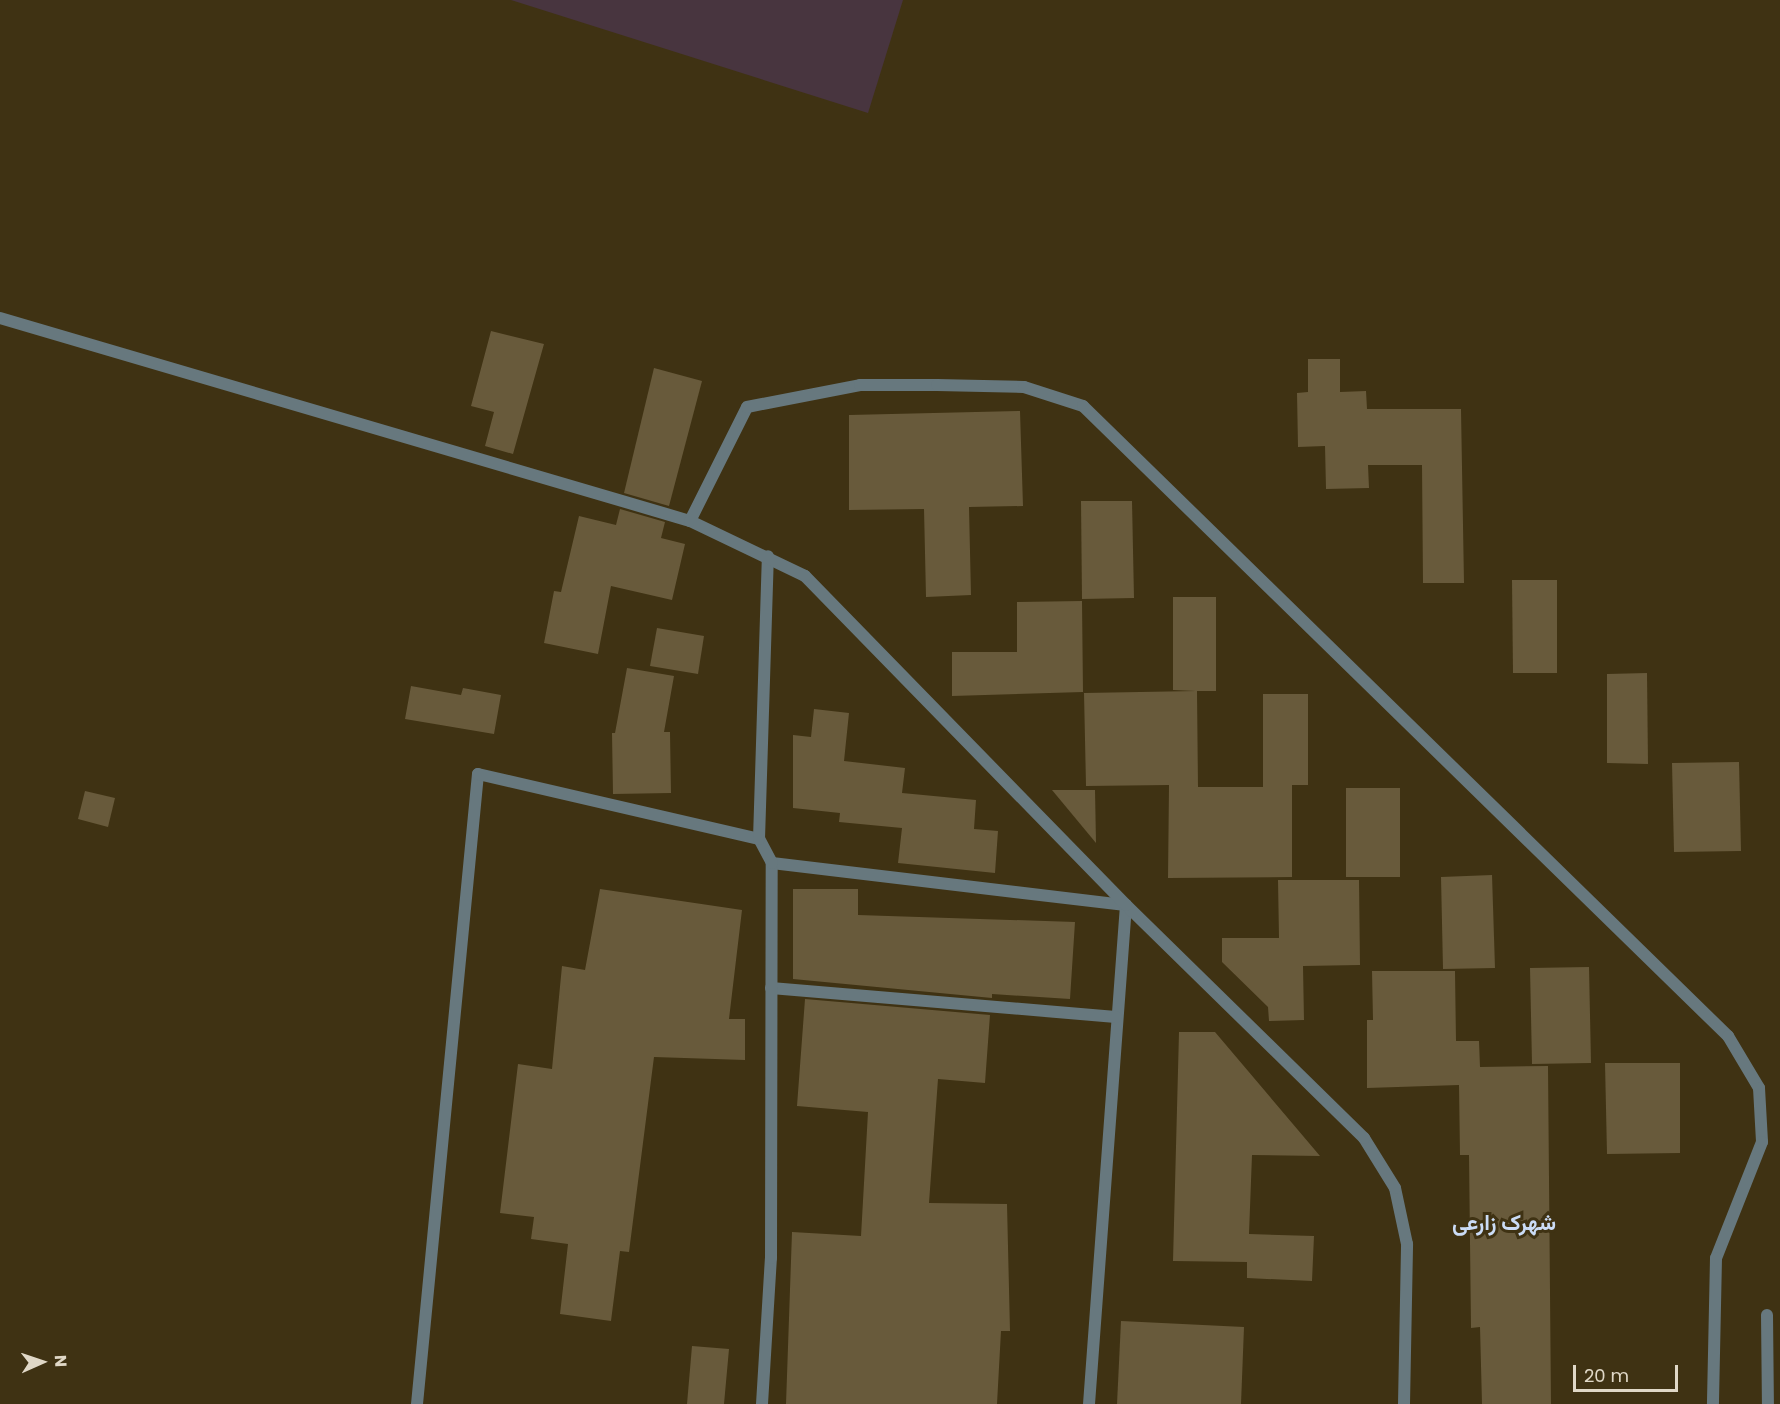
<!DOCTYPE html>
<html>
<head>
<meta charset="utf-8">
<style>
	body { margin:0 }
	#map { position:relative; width:1780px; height:1404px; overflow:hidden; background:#3f3213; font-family:Poppins,Vazirmatn,sans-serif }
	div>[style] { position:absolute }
	.industrial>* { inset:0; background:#48353f }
	.building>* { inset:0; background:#685a3b }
	.minor>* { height:12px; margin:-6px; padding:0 6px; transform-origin:6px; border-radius:6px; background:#67787e }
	span { translate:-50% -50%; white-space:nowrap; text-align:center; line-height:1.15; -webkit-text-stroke:6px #3f3213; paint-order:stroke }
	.quarter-label { font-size:22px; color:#cbdcf6; font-weight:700 }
	.north { position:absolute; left:12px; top:1332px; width:60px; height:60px; -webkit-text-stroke:4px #3f3213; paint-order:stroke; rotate:87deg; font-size:16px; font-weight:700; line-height:24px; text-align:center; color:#e0d8c7 }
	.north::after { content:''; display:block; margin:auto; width:21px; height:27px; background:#e0d8c7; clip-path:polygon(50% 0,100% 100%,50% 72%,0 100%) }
	.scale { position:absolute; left:1573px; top:1365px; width:105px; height:27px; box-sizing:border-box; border:3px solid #e0d8c7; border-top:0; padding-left:8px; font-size:18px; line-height:21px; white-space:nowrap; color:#e0d8c7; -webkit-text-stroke:4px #3f3213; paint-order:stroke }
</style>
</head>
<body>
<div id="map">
	<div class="industrial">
		<i style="clip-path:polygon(511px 0,903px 0,868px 113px)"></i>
	</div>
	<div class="building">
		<i style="clip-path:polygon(491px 331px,544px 344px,513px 454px,485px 446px,494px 412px,471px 406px)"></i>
		<i style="clip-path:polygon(1308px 359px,1340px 359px,1340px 392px,1366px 391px,1367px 409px,1461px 409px,1464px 583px,1423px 583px,1422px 465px,1368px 465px,1369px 488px,1326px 489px,1325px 446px,1298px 447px,1297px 393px,1308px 392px)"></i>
		<i style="clip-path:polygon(654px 368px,702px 381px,669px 506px,624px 493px)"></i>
		<i style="clip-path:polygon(1020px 411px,1023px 506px,969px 507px,971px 595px,926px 597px,924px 509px,849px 510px,849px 415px)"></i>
		<i style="clip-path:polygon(1081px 501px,1132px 501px,1134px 598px,1082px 599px)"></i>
		<i style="clip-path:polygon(620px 509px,665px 522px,661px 538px,685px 544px,672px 600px,611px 586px,598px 654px,544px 643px,554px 591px,561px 592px,579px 516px,616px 525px)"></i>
		<i style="clip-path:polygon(1512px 580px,1557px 580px,1557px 673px,1513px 673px)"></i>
		<i style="clip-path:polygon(1173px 597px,1216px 597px,1216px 691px,1197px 691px,1198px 787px,1263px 787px,1263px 694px,1308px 694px,1308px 785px,1292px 785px,1292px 877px,1168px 878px,1169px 785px,1086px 786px,1084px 693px,1196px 691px,1173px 690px)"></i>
		<i style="clip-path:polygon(1082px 601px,1083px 692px,952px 696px,952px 652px,1017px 652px,1017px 602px)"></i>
		<i style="clip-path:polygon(657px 628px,704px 636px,698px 674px,650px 666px)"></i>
		<i style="clip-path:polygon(627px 668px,674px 676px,664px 732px,670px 732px,671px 793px,613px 794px,612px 733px,615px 733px)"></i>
		<i style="clip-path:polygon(1647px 673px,1648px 764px,1607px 763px,1607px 674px)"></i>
		<i style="clip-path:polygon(411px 686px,461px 695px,463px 688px,501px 695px,494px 734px,405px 719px)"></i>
		<i style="clip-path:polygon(814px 709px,849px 713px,844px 761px,905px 768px,902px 793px,976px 800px,974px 829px,998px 831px,995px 873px,898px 863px,902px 828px,839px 822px,840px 813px,793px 808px,793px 735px,811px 737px)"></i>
		<i style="clip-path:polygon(1739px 762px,1741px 851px,1674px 852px,1672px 763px)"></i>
		<i style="clip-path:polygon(1346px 788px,1400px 788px,1400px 877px,1346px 877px)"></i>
		<i style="clip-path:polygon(1052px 790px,1095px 790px,1096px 843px)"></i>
		<i style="clip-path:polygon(85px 791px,115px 798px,108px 827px,78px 819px)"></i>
		<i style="clip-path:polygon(1492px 875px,1495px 968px,1443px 969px,1441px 877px)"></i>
		<i style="clip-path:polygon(1278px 880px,1359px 880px,1360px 965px,1303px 966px,1304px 1020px,1269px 1021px,1268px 1007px,1222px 962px,1222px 938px,1279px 938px)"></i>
		<i style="clip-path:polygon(600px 889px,742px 910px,729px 1019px,745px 1019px,745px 1060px,654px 1057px,629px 1252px,620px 1251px,611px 1321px,560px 1314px,568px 1244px,531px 1239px,534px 1217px,500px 1213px,518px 1064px,552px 1069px,562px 966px,585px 970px)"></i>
		<i style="clip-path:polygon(793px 889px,858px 889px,858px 915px,1075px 922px,1070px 999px,992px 994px,992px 998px,793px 979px)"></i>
		<i style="clip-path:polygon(1589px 967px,1591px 1063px,1532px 1064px,1530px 968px)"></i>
		<i style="clip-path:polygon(1372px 971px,1455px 971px,1456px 1041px,1479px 1041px,1480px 1067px,1548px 1066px,1551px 1404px,1482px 1404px,1480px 1327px,1471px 1328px,1469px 1155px,1460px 1155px,1459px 1085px,1367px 1088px,1367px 1020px,1373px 1020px)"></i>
		<i style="clip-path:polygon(805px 999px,990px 1015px,985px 1083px,938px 1079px,929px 1203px,1007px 1204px,1010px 1331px,1001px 1331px,997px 1404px,786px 1404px,792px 1232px,861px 1236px,868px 1112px,797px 1106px)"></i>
		<i style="clip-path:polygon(1179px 1032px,1215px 1032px,1320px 1156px,1252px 1155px,1249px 1234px,1314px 1236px,1312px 1281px,1247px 1278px,1247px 1262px,1173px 1261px)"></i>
		<i style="clip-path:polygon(1605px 1063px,1680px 1063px,1680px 1153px,1607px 1154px)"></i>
		<i style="clip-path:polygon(1121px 1321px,1244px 1327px,1241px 1404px,1117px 1404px)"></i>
		<i style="clip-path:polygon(692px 1346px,729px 1349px,724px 1404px,687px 1404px)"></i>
	</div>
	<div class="minor">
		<i style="left:0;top:318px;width:719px;rotate:16.39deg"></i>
		<i style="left:772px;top:863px;width:356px;rotate:6.8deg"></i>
		<i style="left:1126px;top:905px;width:500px;rotate:94.24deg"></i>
		<i style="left:771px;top:988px;width:346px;rotate:4.8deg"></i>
		<i style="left:1767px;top:1315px;width:89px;rotate:89.4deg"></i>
		<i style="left:417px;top:1404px;width:633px;rotate:-84.47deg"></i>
		<i style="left:478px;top:774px;width:288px;rotate:13deg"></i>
		<i style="left:762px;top:1404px;width:146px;rotate:-86.5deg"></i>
		<i style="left:771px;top:1258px;width:395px;rotate:-89.9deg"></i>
		<i style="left:772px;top:863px;width:27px;rotate:-118deg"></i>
		<i style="left:759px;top:839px;width:283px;rotate:-88.2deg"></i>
		<i style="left:1404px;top:1404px;width:160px;rotate:-88.9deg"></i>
		<i style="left:1407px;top:1244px;width:57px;rotate:-102.1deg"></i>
		<i style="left:1395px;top:1188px;width:59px;rotate:-121.8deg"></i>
		<i style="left:1364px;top:1138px;width:333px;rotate:-135.6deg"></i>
		<i style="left:1126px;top:905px;width:460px;rotate:-134.3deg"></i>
		<i style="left:805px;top:576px;width:127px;rotate:-154.4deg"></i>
		<i style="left:690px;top:521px;width:127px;rotate:-63.4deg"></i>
		<i style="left:747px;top:407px;width:115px;rotate:-11deg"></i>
		<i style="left:860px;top:385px;width:77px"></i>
		<i style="left:937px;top:385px;width:87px;rotate:1.3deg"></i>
		<i style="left:1024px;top:387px;width:62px;rotate:17.9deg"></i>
		<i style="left:1083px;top:406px;width:902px;rotate:44.33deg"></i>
		<i style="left:1728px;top:1036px;width:61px;rotate:59.2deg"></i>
		<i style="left:1759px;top:1088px;width:54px;rotate:86.8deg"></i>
		<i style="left:1762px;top:1142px;width:125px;rotate:111.6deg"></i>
		<i style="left:1716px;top:1258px;width:146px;rotate:91.2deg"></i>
	</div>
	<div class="quarter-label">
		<span style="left:1504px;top:1223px">شهرک زارعی</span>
	</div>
	<div class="north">N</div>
	<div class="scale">20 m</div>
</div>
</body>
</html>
